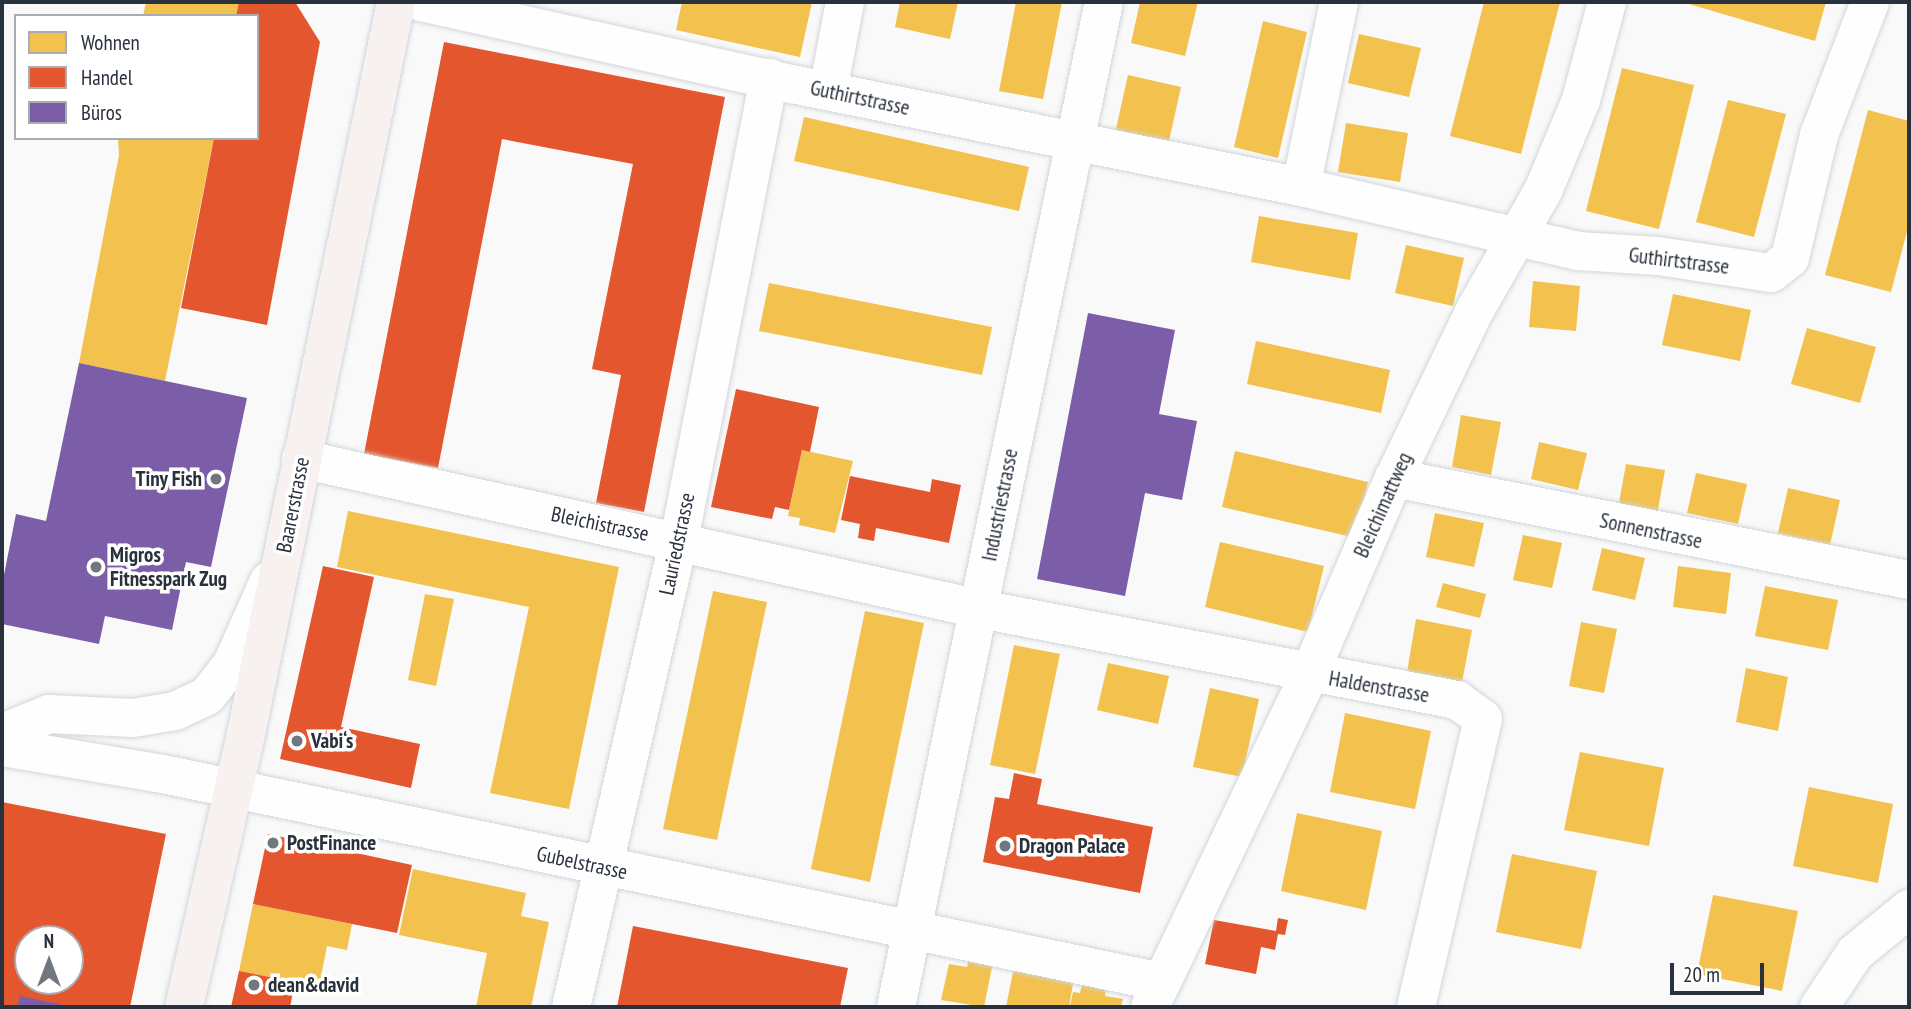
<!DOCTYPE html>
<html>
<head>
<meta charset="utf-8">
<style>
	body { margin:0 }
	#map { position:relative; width:1911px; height:1009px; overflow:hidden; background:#f9f9f9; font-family:"PT Sans Narrow",sans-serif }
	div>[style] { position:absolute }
	.homes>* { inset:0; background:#f2c14e }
	.shops>* { inset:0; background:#e4572e }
	.offices>* { inset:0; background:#7b5ea7 }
	.roads { filter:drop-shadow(0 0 2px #d1d6db) drop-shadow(0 0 2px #d1d6db) }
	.minor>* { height:38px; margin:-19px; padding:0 19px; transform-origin:19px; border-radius:19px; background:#fefefe }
	.major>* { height:38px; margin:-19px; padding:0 19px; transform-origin:19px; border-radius:19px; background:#f7f2f0 }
	.dots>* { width:19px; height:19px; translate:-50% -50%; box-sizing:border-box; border:4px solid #fff; border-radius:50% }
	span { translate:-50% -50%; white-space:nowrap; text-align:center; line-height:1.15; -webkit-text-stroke:7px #fff; paint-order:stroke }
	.street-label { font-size:21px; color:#29313d }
	.poi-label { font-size:21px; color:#29313d; font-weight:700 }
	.right { translate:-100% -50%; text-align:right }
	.left { translate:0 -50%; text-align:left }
	.frame { position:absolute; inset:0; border:4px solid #29313d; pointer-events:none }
	.legend { position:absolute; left:14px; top:14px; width:245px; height:126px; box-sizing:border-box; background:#fff; border:2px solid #a9adb1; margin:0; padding:9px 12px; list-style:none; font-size:21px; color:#29313d }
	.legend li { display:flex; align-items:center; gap:14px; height:35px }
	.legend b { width:35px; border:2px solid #a9adb1 }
	.north { position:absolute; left:14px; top:925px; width:70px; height:70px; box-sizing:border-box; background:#fff; border:2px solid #a9adb1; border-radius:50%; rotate:0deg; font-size:19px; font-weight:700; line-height:28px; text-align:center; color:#29313d }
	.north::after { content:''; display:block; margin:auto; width:24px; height:32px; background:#72777f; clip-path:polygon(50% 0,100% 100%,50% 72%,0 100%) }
	.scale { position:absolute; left:1670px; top:963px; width:94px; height:32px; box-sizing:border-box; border:4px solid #29313d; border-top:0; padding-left:9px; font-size:21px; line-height:24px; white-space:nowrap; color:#29313d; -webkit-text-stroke:5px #fff; paint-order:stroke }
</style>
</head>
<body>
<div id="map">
	<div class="homes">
		<i style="clip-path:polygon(146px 2px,239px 2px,236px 16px,143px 16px)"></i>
		<i style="clip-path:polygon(682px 2px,812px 2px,800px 57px,676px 30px)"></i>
		<i style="clip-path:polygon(900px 2px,958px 2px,950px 39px,895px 27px)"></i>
		<i style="clip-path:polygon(1016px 2px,1062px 2px,1043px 99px,999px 91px)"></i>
		<i style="clip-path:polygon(1140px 2px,1198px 2px,1185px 56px,1131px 43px)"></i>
		<i style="clip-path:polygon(1484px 2px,1560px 2px,1521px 154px,1450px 136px)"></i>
		<i style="clip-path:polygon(1682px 2px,1826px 2px,1815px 41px)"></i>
		<i style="clip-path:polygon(1263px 21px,1307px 32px,1278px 158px,1234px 147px)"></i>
		<i style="clip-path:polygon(1359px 34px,1421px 48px,1409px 97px,1348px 83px)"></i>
		<i style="clip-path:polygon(1622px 68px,1694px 85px,1659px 229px,1586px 211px)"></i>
		<i style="clip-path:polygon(1128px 75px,1181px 87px,1167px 150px,1114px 138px)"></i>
		<i style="clip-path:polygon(1728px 100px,1786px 114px,1754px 237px,1696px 222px)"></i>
		<i style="clip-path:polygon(1868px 110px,1909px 121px,1909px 224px,1891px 292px,1825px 275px)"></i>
		<i style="clip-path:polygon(804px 117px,1029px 167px,1019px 211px,794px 161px)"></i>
		<i style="clip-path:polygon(1346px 123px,1408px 133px,1400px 182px,1338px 172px)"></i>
		<i style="clip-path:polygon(118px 138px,214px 138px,165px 381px,79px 363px,119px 155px)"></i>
		<i style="clip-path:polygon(1259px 216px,1358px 233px,1350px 280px,1251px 262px)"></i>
		<i style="clip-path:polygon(1406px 245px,1464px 258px,1453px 306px,1395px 293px)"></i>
		<i style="clip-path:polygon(1533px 281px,1580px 286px,1576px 331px,1529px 327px)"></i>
		<i style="clip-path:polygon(769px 283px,992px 327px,982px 375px,759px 331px)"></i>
		<i style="clip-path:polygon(1673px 294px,1751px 310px,1740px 361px,1662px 345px)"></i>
		<i style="clip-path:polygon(1807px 328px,1876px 347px,1860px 403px,1791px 384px)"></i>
		<i style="clip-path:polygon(1256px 341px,1390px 370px,1381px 413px,1247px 384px)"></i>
		<i style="clip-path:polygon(1461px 415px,1501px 422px,1491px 475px,1452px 467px)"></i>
		<i style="clip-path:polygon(1539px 442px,1587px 453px,1578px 490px,1531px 479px)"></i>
		<i style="clip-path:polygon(802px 450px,853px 461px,835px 533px,799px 525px,800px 518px,788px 516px)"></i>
		<i style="clip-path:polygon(1235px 451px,1368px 482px,1356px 538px,1222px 507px)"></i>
		<i style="clip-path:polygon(1626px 464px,1665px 470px,1657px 515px,1618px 508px)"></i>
		<i style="clip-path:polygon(1696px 473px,1747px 484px,1738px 524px,1687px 513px)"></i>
		<i style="clip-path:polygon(1788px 488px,1840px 500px,1830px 545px,1778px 533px)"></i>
		<i style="clip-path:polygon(348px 511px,619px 567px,569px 809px,490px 793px,529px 607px,337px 567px)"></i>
		<i style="clip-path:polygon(1435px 513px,1484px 523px,1474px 567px,1426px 557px)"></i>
		<i style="clip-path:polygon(1523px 535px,1562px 543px,1552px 588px,1513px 580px)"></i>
		<i style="clip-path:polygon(1220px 542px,1324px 566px,1308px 632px,1205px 607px)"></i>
		<i style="clip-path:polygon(1602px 548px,1645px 558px,1635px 600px,1592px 590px)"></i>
		<i style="clip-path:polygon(1678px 566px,1731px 573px,1726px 614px,1673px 607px)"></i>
		<i style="clip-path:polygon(1443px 583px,1486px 594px,1480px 618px,1436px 607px)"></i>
		<i style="clip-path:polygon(1765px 586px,1838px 600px,1828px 650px,1755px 636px)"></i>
		<i style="clip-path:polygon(713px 591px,767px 602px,717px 840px,663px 829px)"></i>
		<i style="clip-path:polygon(425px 594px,454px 599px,436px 686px,408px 680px)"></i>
		<i style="clip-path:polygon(865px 611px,924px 623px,870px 882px,811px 869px)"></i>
		<i style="clip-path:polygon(1416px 619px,1472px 630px,1462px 682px,1407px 672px)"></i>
		<i style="clip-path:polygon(1581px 622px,1617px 629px,1604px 693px,1569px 686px)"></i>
		<i style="clip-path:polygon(1014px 645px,1060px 654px,1035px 774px,990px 765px)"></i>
		<i style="clip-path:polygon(1108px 663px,1169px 676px,1158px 724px,1097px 710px)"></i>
		<i style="clip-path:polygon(1746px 668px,1788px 677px,1778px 731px,1736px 722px)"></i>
		<i style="clip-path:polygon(1210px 688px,1259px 699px,1242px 777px,1193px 767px)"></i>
		<i style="clip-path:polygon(1345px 713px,1431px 731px,1415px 809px,1330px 792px)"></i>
		<i style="clip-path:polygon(1580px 752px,1664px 768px,1649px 846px,1564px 830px)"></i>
		<i style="clip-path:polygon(1809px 787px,1893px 804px,1878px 883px,1793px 866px)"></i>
		<i style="clip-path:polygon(1297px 813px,1382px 831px,1366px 910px,1281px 891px)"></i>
		<i style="clip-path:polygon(1512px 854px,1597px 871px,1581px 949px,1496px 932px)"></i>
		<i style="clip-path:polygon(413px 869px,526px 893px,521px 916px,549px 922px,531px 1007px,476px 1007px,487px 953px,399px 935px)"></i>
		<i style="clip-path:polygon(1713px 895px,1798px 911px,1782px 991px,1697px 974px)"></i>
		<i style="clip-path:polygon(253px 904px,352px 924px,347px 950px,327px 946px,319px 987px,239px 971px)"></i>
		<i style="clip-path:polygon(969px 957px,993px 962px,984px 1007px,941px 1000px,949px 964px,967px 967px)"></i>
		<i style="clip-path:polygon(1014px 967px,1074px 978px,1069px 1007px,1006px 1007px)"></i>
		<i style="clip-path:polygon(1083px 980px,1107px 985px,1105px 996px,1123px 999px,1121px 1007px,1070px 1006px,1073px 992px,1080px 993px)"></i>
	</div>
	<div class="shops">
		<i style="clip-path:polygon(239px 2px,295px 2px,320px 42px,267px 325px,181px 308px,214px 138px,257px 138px,257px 16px,236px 16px)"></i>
		<i style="clip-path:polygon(444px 42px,725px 97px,644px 512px,596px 503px,621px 375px,592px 369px,633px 164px,502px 139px,438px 468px,364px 454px)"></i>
		<i style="clip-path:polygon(736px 389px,819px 407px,810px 452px,802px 450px,789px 510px,775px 507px,772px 519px,711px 507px)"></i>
		<i style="clip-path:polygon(850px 476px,930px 492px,932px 479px,961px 485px,949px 543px,876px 528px,874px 541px,858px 538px,860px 524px,841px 520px)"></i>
		<i style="clip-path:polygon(323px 566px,374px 577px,341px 727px,420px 744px,411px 788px,280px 759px)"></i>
		<i style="clip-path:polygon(1014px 773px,1042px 779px,1037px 804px,1153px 827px,1140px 893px,983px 862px,995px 797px,1009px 799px)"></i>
		<i style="clip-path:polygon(evenodd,2px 802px,166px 834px,130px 1007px,2px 1007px,2px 802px,28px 939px,70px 939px,70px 981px,28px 981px,28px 939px)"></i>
		<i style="clip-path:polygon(268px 834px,412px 865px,397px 933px,253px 904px)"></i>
		<i style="clip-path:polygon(1278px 918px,1288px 920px,1285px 935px,1278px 934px,1275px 950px,1261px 947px,1256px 974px,1205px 964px,1214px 920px,1276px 931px)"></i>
		<i style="clip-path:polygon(633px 926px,848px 968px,840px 1007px,617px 1007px)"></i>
		<i style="clip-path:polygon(239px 971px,295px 982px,290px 1007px,231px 1007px)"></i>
	</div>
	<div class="offices">
		<i style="clip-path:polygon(1088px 313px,1175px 330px,1159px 414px,1197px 421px,1182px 500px,1145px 493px,1125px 596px,1037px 579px)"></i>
		<i style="clip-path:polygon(79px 363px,247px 398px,211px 567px,186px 562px,172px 630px,105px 616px,99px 644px,2px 624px,2px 585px,16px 514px,46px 521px)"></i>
		<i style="clip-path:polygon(20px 996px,68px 1006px,68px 1007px,17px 1007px)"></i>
	</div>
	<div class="roads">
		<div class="minor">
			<i style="left:421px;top:2px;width:380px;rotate:12.5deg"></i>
			<i style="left:792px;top:84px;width:519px;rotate:11.44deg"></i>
			<i style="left:1301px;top:187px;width:284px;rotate:13deg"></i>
			<i style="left:1578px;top:251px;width:80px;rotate:3.6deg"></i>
			<i style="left:1658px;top:256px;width:114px;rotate:8.6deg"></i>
			<i style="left:1771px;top:273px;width:24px;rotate:-38deg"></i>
			<i style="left:1790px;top:258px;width:126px;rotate:-76.7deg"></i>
			<i style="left:1819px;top:135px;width:142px;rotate:-69deg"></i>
			<i style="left:828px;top:91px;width:91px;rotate:-79.2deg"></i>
			<i style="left:1301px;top:187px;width:189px;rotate:-78.4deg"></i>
			<i style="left:301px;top:459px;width:695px;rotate:12.46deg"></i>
			<i style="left:980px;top:609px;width:486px;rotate:10.8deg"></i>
			<i style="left:1457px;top:700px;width:32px;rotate:36deg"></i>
			<i style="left:1483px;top:719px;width:296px;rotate:103.1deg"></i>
			<i style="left:1394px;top:478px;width:525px;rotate:11.2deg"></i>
			<i style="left:2px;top:733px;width:51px;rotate:-22deg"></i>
			<i style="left:49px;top:714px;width:84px;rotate:2.7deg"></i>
			<i style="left:133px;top:718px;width:43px;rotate:-9.5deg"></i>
			<i style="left:175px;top:711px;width:35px;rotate:-25deg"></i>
			<i style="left:207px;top:696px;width:41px;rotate:-52deg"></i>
			<i style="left:232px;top:664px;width:91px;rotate:-66deg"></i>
			<i style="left:2px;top:747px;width:163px;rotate:9.5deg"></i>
			<i style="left:163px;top:774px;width:1019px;rotate:11.77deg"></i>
			<i style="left:571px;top:1007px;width:478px;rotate:-77deg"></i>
			<i style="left:679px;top:541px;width:472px;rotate:-79deg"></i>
			<i style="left:896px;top:1007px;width:1026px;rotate:-78.31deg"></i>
			<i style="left:1150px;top:1007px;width:368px;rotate:-64.4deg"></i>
			<i style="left:1309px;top:675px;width:215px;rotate:-66.7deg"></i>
			<i style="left:1394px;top:478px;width:187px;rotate:-64.3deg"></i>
			<i style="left:1475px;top:310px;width:137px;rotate:-60.3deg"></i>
			<i style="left:1543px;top:191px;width:99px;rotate:-67.3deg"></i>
			<i style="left:1581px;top:100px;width:101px;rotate:-75.1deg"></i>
			<i style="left:1819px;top:1007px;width:65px;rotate:-56.3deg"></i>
			<i style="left:1855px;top:953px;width:70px;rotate:-39.2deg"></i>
		</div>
		<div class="major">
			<i style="left:184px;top:1007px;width:285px;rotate:-77.2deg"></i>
			<i style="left:247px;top:729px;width:742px;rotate:-78.42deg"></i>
		</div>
	</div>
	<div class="dots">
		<i style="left:216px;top:479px;background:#72777f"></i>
		<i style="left:96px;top:567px;background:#72777f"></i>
		<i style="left:297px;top:741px;background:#72777f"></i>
		<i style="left:273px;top:843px;background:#72777f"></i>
		<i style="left:1005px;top:846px;background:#72777f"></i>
		<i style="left:254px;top:985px;background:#72777f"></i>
	</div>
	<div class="street-label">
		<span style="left:860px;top:98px;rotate:12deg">Guthirtstrasse</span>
		<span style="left:1679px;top:261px;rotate:7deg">Guthirtstrasse</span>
		<span style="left:293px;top:505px;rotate:-79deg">Baarerstrasse</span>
		<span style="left:1000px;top:505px;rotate:-79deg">Industriestrasse</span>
		<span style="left:1383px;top:505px;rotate:-66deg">Bleichimattweg</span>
		<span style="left:600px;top:524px;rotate:12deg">Bleichistrasse</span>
		<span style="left:1651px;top:531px;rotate:12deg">Sonnenstrasse</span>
		<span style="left:677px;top:544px;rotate:-78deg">Lauriedstrasse</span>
		<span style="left:1379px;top:687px;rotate:10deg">Haldenstrasse</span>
		<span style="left:582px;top:863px;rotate:12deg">Gubelstrasse</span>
	</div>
	<div class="poi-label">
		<span class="right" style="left:202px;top:479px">Tiny Fish</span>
		<span class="left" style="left:110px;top:567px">Migros<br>Fitnesspark Zug</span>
		<span class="left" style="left:311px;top:741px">Vabi‘s</span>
		<span class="left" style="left:287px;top:843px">PostFinance</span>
		<span class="left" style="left:1019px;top:846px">Dragon Palace</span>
		<span class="left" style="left:268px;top:985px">dean&amp;david</span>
	</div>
	<div class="frame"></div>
	<ul class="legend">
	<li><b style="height:19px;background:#f2c14e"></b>Wohnen</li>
	<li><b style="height:19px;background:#e4572e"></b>Handel</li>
	<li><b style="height:19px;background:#7b5ea7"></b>Büros</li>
	</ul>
	<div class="north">N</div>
	<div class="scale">20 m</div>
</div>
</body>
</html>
